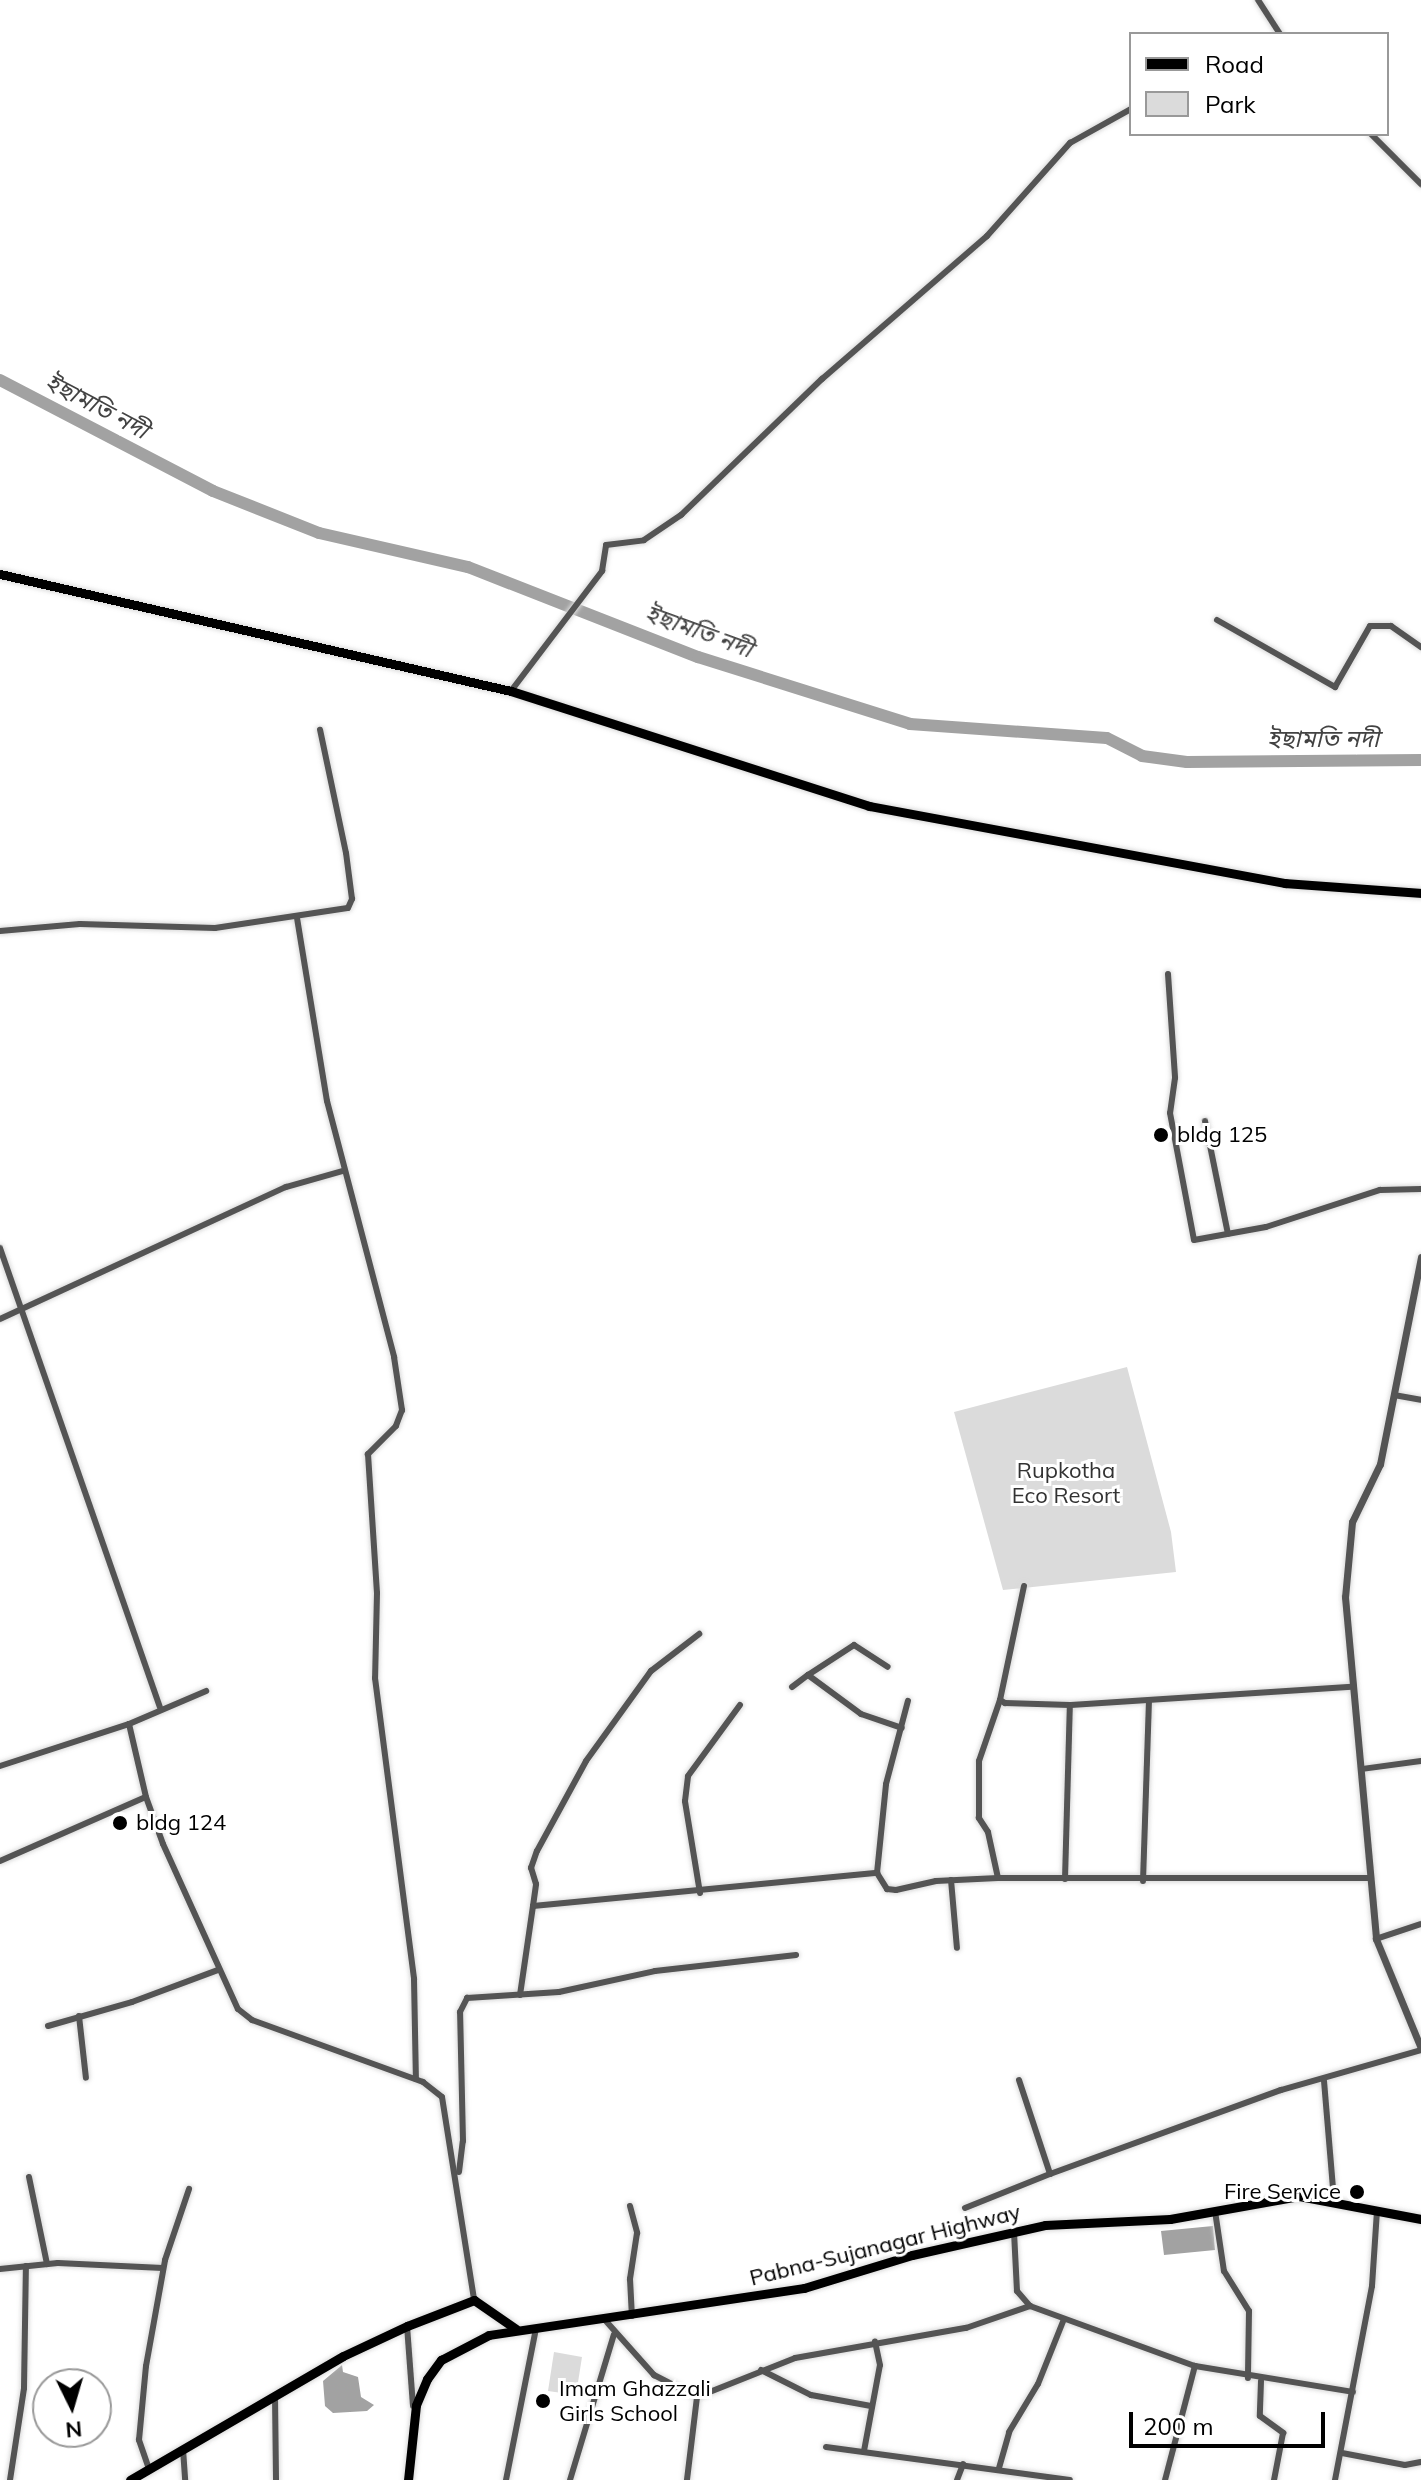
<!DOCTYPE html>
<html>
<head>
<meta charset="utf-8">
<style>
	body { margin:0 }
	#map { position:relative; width:1421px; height:2480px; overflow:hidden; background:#fff; font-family:Mulish,"Noto Sans Bengali",sans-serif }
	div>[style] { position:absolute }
	.green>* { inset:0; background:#dbdbdb }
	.water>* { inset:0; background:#a2a2a2 }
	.river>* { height:12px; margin:-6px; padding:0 6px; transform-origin:6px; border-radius:6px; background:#a2a2a2 }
	.roads { filter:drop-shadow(0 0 2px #dbdbdb) drop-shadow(0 0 2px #dbdbdb) }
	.minor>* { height:6px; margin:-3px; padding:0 3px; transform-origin:3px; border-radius:3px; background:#545454 }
	.tertiary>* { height:7px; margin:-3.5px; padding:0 3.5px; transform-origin:3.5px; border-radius:3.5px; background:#545454 }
	.primary>* { height:9px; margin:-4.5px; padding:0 4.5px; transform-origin:4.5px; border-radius:4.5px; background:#000 }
	.trunk>* { height:9px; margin:-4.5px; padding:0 4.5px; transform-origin:4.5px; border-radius:4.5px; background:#000 }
	.dots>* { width:22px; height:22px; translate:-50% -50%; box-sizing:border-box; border:4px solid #fff; border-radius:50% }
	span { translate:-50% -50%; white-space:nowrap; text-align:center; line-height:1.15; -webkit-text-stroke:6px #fff; paint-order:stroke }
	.poi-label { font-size:22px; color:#000 }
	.left { translate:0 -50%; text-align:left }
	.right { translate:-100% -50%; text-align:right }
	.park-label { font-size:22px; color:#323232 }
	.street-label { font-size:22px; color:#000 }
	.water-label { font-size:24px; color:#434343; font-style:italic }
	.legend { position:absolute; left:1129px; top:32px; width:260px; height:104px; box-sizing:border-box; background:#fff; border:2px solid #999; margin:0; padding:10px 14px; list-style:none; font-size:24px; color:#000 }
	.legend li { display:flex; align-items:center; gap:16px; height:40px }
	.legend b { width:40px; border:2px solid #999 }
	.north { position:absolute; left:32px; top:2368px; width:80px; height:80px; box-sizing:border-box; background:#fff; border:2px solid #999; border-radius:50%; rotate:175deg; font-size:22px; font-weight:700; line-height:32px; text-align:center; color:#000 }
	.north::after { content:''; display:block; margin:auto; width:28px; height:36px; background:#000; clip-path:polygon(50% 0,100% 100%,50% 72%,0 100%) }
	.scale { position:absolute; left:1129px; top:2412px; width:196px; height:36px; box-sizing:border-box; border:4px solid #000; border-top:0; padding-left:10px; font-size:24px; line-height:28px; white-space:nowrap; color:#000; -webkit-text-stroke:6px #fff; paint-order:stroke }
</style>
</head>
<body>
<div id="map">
	<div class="green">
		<i style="clip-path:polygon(1127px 1367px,1171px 1532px,1176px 1572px,1003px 1590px,954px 1412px)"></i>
		<i style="clip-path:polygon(554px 2352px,582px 2357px,576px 2395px,548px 2391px)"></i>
	</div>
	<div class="water">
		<i style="clip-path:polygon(1213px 2226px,1215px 2250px,1164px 2255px,1161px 2231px)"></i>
		<i style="clip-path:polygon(342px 2365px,343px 2372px,358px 2377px,361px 2397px,374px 2405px,367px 2411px,333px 2413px,325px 2406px,323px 2381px)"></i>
	</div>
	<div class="river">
		<i style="left:0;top:380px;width:240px;rotate:27.5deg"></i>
		<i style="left:213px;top:491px;width:114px;rotate:21.6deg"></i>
		<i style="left:319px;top:533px;width:153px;rotate:12.9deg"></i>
		<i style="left:468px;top:567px;width:247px;rotate:21.4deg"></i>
		<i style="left:698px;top:657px;width:222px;rotate:17.5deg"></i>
		<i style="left:910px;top:724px;width:197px;rotate:4.1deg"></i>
		<i style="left:1107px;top:738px;width:39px;rotate:27deg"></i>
		<i style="left:1142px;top:756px;width:45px;rotate:7.6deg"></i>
		<i style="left:1187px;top:762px;width:234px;rotate:-0.5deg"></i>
	</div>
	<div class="roads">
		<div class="minor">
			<i style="left:1258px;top:0;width:40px;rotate:57.1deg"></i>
			<i style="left:1371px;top:134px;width:71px;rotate:45deg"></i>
			<i style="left:1217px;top:620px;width:136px;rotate:29.6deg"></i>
			<i style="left:1335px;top:687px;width:70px;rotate:-60.2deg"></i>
			<i style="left:1370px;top:626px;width:21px"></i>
			<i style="left:1391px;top:626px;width:37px;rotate:35deg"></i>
			<i style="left:511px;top:691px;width:151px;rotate:-52.8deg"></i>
			<i style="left:602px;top:571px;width:26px;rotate:-81deg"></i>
			<i style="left:606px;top:545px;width:38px;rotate:-7deg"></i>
			<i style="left:644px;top:540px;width:45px;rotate:-34deg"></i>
			<i style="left:681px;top:515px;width:196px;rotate:-44deg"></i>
			<i style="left:822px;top:379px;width:218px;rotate:-40.9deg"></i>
			<i style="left:987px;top:236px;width:125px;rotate:-48.3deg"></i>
			<i style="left:1070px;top:143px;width:70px;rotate:-29.1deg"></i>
			<i style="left:297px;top:918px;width:185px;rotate:80.7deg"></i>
			<i style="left:327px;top:1101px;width:265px;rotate:75.3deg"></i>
			<i style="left:394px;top:1357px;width:54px;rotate:81.4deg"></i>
			<i style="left:402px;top:1410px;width:17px;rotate:111deg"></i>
			<i style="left:396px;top:1426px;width:40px;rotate:135deg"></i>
			<i style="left:368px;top:1454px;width:139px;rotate:86.3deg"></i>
			<i style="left:377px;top:1593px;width:85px;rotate:91.3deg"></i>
			<i style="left:375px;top:1678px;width:304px;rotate:82.6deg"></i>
			<i style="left:414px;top:1979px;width:100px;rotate:88.9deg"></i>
			<i style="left:0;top:931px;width:80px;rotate:-5deg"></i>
			<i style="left:80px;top:924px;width:135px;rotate:1.7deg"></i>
			<i style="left:215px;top:928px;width:134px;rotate:-8.6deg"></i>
			<i style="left:348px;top:908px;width:10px;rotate:-66deg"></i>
			<i style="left:352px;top:899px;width:46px;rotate:-97.4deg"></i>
			<i style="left:346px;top:853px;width:126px;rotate:-101.9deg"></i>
			<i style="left:1168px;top:974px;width:104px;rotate:86.1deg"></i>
			<i style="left:1175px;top:1078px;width:35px;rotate:98deg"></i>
			<i style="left:1170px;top:1113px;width:129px;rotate:79.3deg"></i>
			<i style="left:1194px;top:1240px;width:73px;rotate:-10.2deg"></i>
			<i style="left:1266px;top:1227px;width:120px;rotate:-18deg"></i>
			<i style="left:1380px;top:1190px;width:41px;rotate:-1.4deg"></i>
			<i style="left:1205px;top:1121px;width:115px;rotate:78.5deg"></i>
			<i style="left:0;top:1248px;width:486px;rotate:70.8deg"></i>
			<i style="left:0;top:1319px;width:315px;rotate:-24.8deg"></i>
			<i style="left:286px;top:1187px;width:59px;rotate:-15.7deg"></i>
			<i style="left:1394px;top:1395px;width:27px;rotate:10deg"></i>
			<i style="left:1024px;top:1586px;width:116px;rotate:101.9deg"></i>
			<i style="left:1000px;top:1700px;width:6px;rotate:31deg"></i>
			<i style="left:1005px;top:1703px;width:65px;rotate:1.8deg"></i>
			<i style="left:1070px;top:1705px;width:283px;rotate:-3.7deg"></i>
			<i style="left:808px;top:1675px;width:55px;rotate:-33.1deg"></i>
			<i style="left:854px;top:1645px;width:40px;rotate:32.9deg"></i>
			<i style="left:792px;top:1687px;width:20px;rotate:-37deg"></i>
			<i style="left:808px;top:1675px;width:66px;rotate:36.3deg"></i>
			<i style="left:861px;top:1714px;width:43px;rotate:18.9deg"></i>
			<i style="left:129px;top:1724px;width:75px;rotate:76.9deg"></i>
			<i style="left:146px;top:1797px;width:50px;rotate:70.1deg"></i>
			<i style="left:163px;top:1844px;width:181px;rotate:65.6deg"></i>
			<i style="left:238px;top:2009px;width:18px;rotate:38deg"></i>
			<i style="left:252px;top:2020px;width:182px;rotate:19.9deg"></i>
			<i style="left:423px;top:2082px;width:24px;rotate:38deg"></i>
			<i style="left:442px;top:2097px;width:206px;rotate:81deg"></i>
			<i style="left:0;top:1766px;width:136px;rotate:-18deg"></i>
			<i style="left:129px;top:1724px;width:84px;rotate:-23.2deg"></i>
			<i style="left:1362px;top:1769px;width:60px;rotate:-7.7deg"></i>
			<i style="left:0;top:1861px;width:159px;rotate:-23.7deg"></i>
			<i style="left:877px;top:1873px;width:89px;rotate:-84.2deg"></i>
			<i style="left:886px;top:1784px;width:86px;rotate:-75.2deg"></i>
			<i style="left:998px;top:1878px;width:47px;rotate:-102.3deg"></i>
			<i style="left:988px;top:1832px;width:17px;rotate:-123deg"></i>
			<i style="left:979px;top:1818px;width:57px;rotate:-90deg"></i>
			<i style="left:979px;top:1761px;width:65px;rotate:-71deg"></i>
			<i style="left:1065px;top:1879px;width:174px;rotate:-88.4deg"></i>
			<i style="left:951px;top:1880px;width:68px;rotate:85deg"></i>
			<i style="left:1143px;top:1881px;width:179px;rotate:-88.1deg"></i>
			<i style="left:700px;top:1893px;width:93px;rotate:-99.3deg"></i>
			<i style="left:685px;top:1801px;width:25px;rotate:-83deg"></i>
			<i style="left:688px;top:1776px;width:88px;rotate:-53.8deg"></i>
			<i style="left:533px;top:1906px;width:22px;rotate:-82deg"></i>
			<i style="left:536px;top:1884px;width:17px;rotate:-107deg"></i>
			<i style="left:531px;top:1868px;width:18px;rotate:-71deg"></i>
			<i style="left:537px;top:1851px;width:102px;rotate:-61.4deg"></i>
			<i style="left:586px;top:1761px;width:111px;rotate:-54.2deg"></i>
			<i style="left:651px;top:1671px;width:61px;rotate:-37.6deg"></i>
			<i style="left:1376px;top:1939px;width:47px;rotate:-18.4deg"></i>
			<i style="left:520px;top:1995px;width:90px;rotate:-81.7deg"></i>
			<i style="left:533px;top:1906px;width:346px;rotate:-5.5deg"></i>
			<i style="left:877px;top:1873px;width:19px;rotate:58deg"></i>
			<i style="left:887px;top:1889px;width:9px;rotate:6deg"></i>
			<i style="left:896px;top:1890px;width:41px;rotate:-12.7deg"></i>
			<i style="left:936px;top:1881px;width:62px;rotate:-2.8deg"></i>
			<i style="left:998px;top:1878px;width:372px"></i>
			<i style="left:79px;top:2016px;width:62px;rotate:83.6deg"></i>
			<i style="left:48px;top:2026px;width:87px;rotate:-15.9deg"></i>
			<i style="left:132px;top:2002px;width:92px;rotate:-20.4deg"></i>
			<i style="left:1019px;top:2080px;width:99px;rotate:71.7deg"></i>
			<i style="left:1050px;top:2174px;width:246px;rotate:-20deg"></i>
			<i style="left:1281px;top:2090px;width:146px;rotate:-15.9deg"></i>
			<i style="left:1324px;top:2081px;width:120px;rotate:85.2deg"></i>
			<i style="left:459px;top:2172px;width:31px;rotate:-83deg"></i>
			<i style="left:463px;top:2141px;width:129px;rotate:-91.3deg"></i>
			<i style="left:460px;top:2012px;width:16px;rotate:-63deg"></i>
			<i style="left:467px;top:1998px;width:92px;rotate:-3.7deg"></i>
			<i style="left:559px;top:1992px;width:98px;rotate:-12.3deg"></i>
			<i style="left:655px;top:1971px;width:142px;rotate:-6.5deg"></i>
			<i style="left:29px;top:2177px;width:89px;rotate:78.3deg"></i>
			<i style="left:630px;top:2206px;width:28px;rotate:75deg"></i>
			<i style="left:637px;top:2233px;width:47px;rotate:98.7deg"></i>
			<i style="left:630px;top:2279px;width:37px;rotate:87deg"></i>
			<i style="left:965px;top:2208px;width:92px;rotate:-21.8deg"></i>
			<i style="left:1215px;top:2211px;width:61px;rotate:81.5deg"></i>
			<i style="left:1224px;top:2271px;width:47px;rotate:58deg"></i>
			<i style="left:1249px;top:2311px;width:67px;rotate:90.9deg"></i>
			<i style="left:1014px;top:2232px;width:59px;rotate:87.1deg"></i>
			<i style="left:1017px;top:2291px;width:20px;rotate:49deg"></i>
			<i style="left:0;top:2269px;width:58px;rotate:-5.9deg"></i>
			<i style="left:58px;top:2263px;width:105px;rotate:2.7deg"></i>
			<i style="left:605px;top:2320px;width:74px;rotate:48.3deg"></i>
			<i style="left:654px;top:2375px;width:48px;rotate:27.1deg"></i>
			<i style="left:697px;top:2397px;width:84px;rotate:96.9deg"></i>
			<i style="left:407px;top:2326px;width:80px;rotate:85.7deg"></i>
			<i style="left:761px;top:2370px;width:56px;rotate:26.6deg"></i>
			<i style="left:811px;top:2395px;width:61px;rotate:10.4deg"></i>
			<i style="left:1261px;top:2381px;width:35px;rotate:92deg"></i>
			<i style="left:1260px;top:2416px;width:29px;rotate:36deg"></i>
			<i style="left:1283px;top:2433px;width:48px;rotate:100.8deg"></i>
			<i style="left:275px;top:2396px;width:84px;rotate:89.3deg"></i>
			<i style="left:697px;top:2397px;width:105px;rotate:-21.7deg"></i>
			<i style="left:795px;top:2358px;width:174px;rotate:-10deg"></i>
			<i style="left:966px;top:2328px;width:68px;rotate:-19deg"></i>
			<i style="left:1030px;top:2306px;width:176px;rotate:20deg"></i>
			<i style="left:1195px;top:2366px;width:160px;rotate:9.3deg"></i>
			<i style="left:826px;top:2447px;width:246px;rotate:7.7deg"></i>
			<i style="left:183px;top:2449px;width:31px;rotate:86deg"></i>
			<i style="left:864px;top:2451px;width:87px;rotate:-79.5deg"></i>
			<i style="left:880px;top:2365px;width:24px;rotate:-102deg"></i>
			<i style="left:1342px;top:2453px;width:64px;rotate:10.8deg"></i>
			<i style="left:1405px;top:2465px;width:16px;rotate:-11deg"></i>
			<i style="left:999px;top:2468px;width:37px;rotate:-74deg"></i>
			<i style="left:1009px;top:2432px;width:56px;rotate:-58.9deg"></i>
			<i style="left:1038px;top:2384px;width:70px;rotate:-68.2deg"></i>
			<i style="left:149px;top:2469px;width:31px;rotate:-109deg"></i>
			<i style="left:139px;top:2440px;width:74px;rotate:-84.6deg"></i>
			<i style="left:146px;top:2366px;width:108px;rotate:-79.8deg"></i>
			<i style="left:165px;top:2260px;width:75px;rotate:-71.3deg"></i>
			<i style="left:10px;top:2480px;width:93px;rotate:-81.3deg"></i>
			<i style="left:24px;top:2388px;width:122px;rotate:-89.1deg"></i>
			<i style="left:506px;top:2480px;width:155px;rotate:-78.8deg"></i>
			<i style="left:570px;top:2480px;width:152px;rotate:-73.2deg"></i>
			<i style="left:957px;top:2480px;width:17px;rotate:-69deg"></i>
			<i style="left:1165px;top:2480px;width:118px;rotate:-75.3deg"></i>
			<i style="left:1335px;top:2480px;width:197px;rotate:-79.2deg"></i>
			<i style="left:1372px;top:2286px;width:76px;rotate:-86.2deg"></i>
		</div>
		<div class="tertiary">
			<i style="left:1421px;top:1257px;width:211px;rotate:101.2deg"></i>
			<i style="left:1380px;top:1464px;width:64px;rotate:115.8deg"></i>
			<i style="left:1352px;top:1522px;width:75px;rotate:95.3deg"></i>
			<i style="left:1345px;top:1597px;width:343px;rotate:84.8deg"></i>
			<i style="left:1376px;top:1939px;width:118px;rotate:67.6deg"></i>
		</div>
		<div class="primary">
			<i style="left:0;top:574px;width:524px;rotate:12.9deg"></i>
			<i style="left:511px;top:691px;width:376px;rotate:17.8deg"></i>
			<i style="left:869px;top:806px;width:423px;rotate:10.5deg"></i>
			<i style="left:1285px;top:883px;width:136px;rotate:4.2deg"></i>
			<i style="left:130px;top:2480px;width:246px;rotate:-30.2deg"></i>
			<i style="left:343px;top:2356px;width:71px;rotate:-25.1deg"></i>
			<i style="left:407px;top:2326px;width:72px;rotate:-21.2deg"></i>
			<i style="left:474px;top:2300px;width:51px;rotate:34.6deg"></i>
		</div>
		<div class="trunk">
			<i style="left:408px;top:2480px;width:75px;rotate:-83.9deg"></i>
			<i style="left:416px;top:2405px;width:28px;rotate:-67deg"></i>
			<i style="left:427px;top:2379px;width:24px;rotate:-54deg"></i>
			<i style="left:441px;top:2360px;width:54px;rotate:-27.5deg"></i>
			<i style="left:489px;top:2335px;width:318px;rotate:-8.5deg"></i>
			<i style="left:804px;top:2288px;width:113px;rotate:-17deg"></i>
			<i style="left:912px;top:2255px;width:136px;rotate:-12.7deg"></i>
			<i style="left:1045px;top:2225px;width:125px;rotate:-2.7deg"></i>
			<i style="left:1170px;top:2219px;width:131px;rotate:-10.1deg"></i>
			<i style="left:1299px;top:2196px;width:124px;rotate:10.7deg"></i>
		</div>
	</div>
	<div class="dots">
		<i style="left:1161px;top:1135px;background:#000"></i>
		<i style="left:120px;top:1823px;background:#000"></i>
		<i style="left:1357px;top:2192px;background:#000"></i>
		<i style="left:543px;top:2401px;background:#000"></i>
	</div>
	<div class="poi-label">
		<span class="left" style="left:1177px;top:1135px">bldg 125</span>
		<span class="left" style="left:136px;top:1823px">bldg 124</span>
		<span class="right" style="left:1341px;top:2192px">Fire Service</span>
		<span class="left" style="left:559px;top:2401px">Imam Ghazzali<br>Girls School</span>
	</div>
	<div class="park-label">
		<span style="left:1066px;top:1483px">Rupkotha<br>Eco Resort</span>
	</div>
	<div class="street-label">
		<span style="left:885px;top:2245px;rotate:-14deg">Pabna-Sujanagar Highway</span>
	</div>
	<div class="water-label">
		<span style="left:97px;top:406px;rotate:28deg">ইছামতি নদী</span>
		<span style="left:699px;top:631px;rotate:20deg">ইছামতি নদী</span>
		<span style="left:1323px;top:739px">ইছামতি নদী</span>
	</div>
	<ul class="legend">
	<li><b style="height:10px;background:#000"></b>Road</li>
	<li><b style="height:22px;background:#dbdbdb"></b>Park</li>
	</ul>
	<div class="north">N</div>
	<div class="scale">200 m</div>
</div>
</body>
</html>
